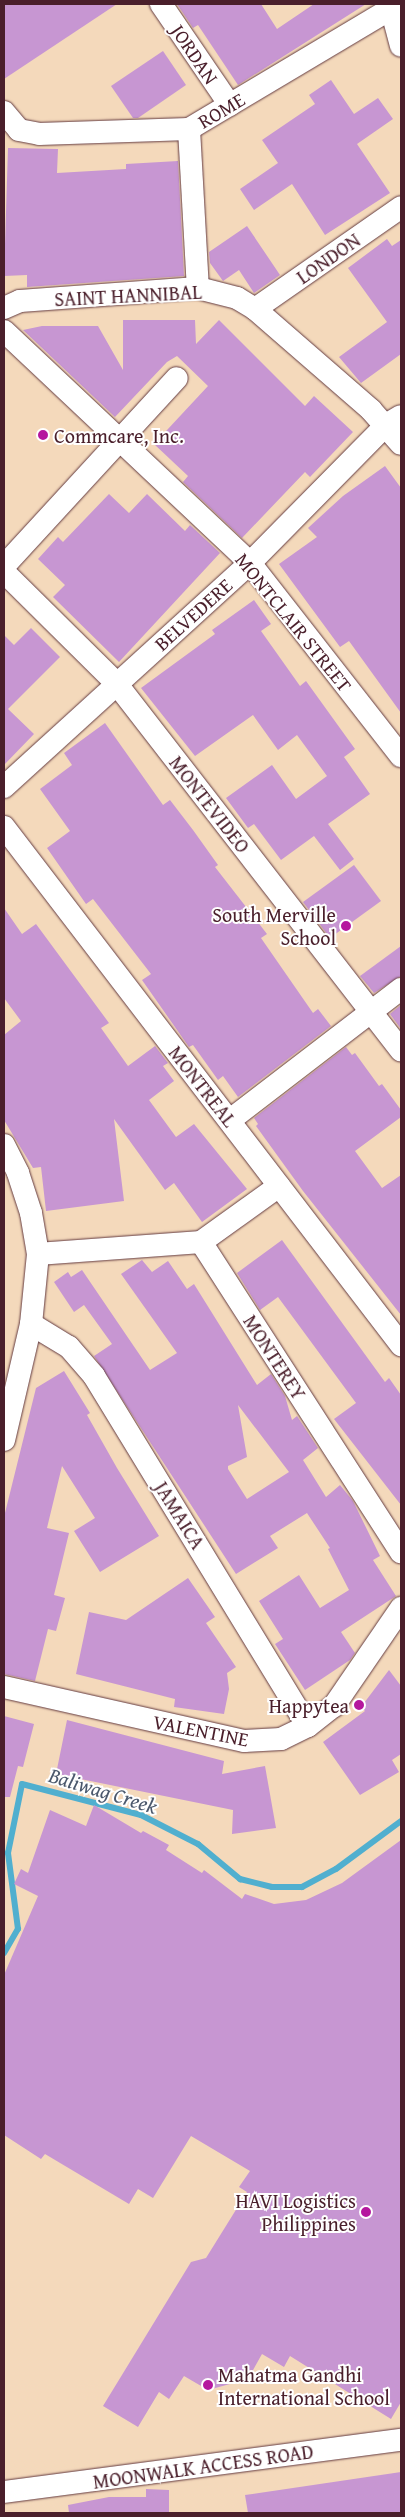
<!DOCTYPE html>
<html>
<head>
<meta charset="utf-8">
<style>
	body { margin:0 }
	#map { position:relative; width:405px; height:2517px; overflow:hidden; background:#f4d9bb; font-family:"Gentium Book Plus",serif }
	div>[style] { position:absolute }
	.stream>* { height:6px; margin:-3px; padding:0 3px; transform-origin:3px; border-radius:3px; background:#50afcf }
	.building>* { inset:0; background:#c796d2 }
	.roads { filter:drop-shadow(0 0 1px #643b41) drop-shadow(0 0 1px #643b41) }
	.minor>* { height:22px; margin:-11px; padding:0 11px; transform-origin:11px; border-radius:11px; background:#fff }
	.dots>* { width:14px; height:14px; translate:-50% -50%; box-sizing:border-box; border:2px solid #fff; border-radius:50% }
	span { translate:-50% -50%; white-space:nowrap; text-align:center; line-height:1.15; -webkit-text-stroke:4px #fff; paint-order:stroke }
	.street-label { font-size:20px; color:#4a1f2b }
	.poi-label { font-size:20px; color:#4a1f2b }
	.left { translate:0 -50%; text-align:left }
	.right { translate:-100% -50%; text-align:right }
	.water-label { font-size:21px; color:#4c596d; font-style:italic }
	.frame { position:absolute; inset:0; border:5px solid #4a1f2b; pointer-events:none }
</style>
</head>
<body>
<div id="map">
	<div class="stream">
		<i style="left:4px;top:1953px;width:28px;rotate:-60deg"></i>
		<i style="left:18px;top:1929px;width:77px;rotate:-97.5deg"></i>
		<i style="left:8px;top:1853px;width:70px;rotate:-78.5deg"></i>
		<i style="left:22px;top:1784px;width:123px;rotate:14.6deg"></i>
		<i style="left:141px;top:1815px;width:64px;rotate:27deg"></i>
		<i style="left:198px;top:1844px;width:55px;rotate:39.8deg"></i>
		<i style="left:240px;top:1879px;width:33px;rotate:14deg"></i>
		<i style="left:272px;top:1887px;width:30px"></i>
		<i style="left:302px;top:1887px;width:38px;rotate:-28deg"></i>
		<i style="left:336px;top:1869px;width:81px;rotate:-36.4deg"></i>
	</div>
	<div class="building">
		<i style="clip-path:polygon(4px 4px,117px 4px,4px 79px)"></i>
		<i style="clip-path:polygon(177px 4px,261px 4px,277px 29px,314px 4px,366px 4px,238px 85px,198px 25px,193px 28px)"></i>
		<i style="clip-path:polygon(163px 51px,186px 85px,138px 118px,133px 118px,111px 86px)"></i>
		<i style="clip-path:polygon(331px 80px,354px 114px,378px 98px,393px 119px,357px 144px,390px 193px,325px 235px,292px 184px,254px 210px,240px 189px,278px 163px,262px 140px,315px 104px,309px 95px)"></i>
		<i style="clip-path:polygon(8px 148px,58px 149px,57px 173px,126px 169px,126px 164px,178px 161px,184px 276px,27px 287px,27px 275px,4px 276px)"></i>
		<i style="clip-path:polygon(247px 226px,280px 275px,254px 293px,239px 270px,223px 281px,210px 263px,209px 252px)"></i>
		<i style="clip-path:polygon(387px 239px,392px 246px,401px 240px,401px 354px,361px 383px,339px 357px,387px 322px,348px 268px)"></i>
		<i style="clip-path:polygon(123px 320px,195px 320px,196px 344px,219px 320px,305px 406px,314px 396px,353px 432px,310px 477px,305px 472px,242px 538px,183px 482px,188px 476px,154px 444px,208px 386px,177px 356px,167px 362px,115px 417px,23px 330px,42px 326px,98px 326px,123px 370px)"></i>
		<i style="clip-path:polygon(385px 466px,401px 488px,401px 713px,349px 641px,340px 647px,279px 564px,317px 537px,308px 528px,343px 496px)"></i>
		<i style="clip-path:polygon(109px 494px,129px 513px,147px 494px,185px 531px,190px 525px,220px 553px,119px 662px,53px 597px,65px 585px,38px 559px,58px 537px,63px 542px)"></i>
		<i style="clip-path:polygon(254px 600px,271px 624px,261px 631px,300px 686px,306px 681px,355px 749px,344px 757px,370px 794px,328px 824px,354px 859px,340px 870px,314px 836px,281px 860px,254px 824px,248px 828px,226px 798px,272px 765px,296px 799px,327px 776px,297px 735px,278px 750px,253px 715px,195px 756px,141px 688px,215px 634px,212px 630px)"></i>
		<i style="clip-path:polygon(31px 628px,60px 657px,8px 709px,34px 734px,4px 765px,4px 635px,14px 645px)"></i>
		<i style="clip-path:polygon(105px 723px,163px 805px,170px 800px,193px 830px,218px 865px,215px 867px,267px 934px,261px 938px,313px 1013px,318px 1009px,331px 1026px,238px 1097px,223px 1076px,218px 1080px,193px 1045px,189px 1047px,142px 980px,151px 974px,93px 899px,86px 904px,47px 848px,70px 831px,40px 789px,72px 765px,64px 753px)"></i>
		<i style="clip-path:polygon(354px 865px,381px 901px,330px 938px,303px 902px)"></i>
		<i style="clip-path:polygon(4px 908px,22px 934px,36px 924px,109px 1023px,101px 1028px,128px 1066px,155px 1046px,168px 1063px,163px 1066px,174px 1081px,149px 1100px,176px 1137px,194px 1124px,247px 1189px,202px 1222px,174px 1183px,165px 1190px,114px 1119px,124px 1201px,46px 1211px,41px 1167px,33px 1168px,4px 1120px,4px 1035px,21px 1021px,4px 998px)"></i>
		<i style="clip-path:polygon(401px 946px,401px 976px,374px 993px,360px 976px)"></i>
		<i style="clip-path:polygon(401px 1005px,401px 1029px,390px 1014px)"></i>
		<i style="clip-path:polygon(346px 1047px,352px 1055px,355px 1053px,379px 1086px,382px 1084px,401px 1110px,401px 1117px,355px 1151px,382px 1188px,401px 1175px,401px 1315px,303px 1191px,256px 1126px,258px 1124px,254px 1118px)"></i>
		<i style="clip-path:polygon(282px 1240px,385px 1382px,389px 1378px,401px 1395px,401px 1505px,334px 1419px,356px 1403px,278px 1297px,260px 1310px,237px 1273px)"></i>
		<i style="clip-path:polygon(evenodd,142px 1260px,152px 1272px,168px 1261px,187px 1289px,194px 1284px,257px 1385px,271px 1374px,285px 1396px,292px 1420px,297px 1416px,318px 1448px,303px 1460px,326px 1497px,340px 1485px,353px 1501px,380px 1556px,373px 1560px,396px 1596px,341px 1632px,355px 1653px,350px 1660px,305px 1690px,275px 1644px,283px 1639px,259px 1601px,299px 1575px,320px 1608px,349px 1590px,328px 1549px,330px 1548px,307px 1513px,270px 1536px,278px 1548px,236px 1574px,94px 1356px,112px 1344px,84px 1305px,74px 1312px,54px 1282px,68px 1272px,71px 1277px,82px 1270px,150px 1370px,177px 1353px,121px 1274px,142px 1260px,238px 1405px,289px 1472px,247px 1499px,228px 1469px,228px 1466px,247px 1457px,238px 1405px)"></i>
		<i style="clip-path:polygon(64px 1371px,90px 1413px,87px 1415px,117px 1468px,159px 1536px,100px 1572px,74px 1531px,95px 1518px,62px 1466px,47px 1528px,69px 1533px,54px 1595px,65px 1598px,56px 1631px,48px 1629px,35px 1681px,4px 1674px,4px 1517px,36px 1388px)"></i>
		<i style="clip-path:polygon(188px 1578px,215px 1617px,206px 1623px,236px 1667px,227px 1673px,229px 1689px,224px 1714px,174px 1707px,175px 1699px,76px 1674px,89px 1612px,126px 1620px)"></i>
		<i style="clip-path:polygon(389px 1670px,401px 1686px,401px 1754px,392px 1760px,399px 1772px,360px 1795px,323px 1742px,365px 1711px,361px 1707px)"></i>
		<i style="clip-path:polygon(4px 1716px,34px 1724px,23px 1767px,18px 1766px,10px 1797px,4px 1797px)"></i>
		<i style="clip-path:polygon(67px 1720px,224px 1761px,222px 1774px,265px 1766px,276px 1828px,232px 1834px,233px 1810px,56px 1774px)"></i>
		<i style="clip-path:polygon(94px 1805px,141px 1833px,143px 1831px,169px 1845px,166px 1850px,202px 1873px,204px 1870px,242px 1899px,245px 1894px,274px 1904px,306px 1900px,342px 1883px,401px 1840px,401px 2402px,391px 2419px,290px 2356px,284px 2367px,262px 2354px,248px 2379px,208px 2390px,184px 2376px,169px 2399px,159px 2392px,138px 2427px,103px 2406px,191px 2262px,206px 2258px,247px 2192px,239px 2187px,250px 2171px,191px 2136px,153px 2198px,138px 2189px,129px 2204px,45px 2154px,41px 2159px,4px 2135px,4px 1975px,38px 1896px,14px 1884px,21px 1869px,28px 1873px,50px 1810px,86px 1826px)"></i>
		<i style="clip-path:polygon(401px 2472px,401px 2513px,248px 2513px,245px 2495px)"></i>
		<i style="clip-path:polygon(146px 2489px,169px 2490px,169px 2513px,69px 2513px,68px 2505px,109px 2497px,146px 2497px)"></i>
	</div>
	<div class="roads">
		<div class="minor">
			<i style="left:161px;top:4px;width:122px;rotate:55.7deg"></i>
			<i style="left:390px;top:4px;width:43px;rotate:75.3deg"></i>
			<i style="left:4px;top:112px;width:23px;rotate:50deg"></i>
			<i style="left:19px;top:130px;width:20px;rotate:11deg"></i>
			<i style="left:39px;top:134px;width:150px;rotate:-1.9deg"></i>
			<i style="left:189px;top:129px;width:244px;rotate:-30.8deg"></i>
			<i style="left:189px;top:129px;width:159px;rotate:86.8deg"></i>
			<i style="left:4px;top:308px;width:17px;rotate:-24deg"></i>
			<i style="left:20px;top:301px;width:178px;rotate:-4.2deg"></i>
			<i style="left:198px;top:288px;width:40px;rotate:14.4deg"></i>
			<i style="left:237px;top:298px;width:21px;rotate:31deg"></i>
			<i style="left:255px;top:309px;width:154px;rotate:41deg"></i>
			<i style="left:371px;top:410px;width:45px;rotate:48.6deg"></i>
			<i style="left:255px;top:309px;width:178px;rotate:-34.9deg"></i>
			<i style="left:4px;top:331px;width:338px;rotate:43.3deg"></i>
			<i style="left:250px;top:563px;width:245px;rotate:52deg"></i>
			<i style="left:4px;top:566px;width:255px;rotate:-47.4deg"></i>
			<i style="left:4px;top:572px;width:158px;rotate:44.7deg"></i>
			<i style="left:116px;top:683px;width:465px;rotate:52.2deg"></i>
			<i style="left:4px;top:787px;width:333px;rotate:-42.3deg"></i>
			<i style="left:250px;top:563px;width:194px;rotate:-45.4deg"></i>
			<i style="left:386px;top:425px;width:17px;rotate:-31deg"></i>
			<i style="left:4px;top:827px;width:653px;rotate:52.53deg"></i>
			<i style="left:230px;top:1120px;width:215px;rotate:-37.5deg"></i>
			<i style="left:4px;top:1145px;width:31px;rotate:63deg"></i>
			<i style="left:18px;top:1173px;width:42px;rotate:72deg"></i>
			<i style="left:31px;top:1213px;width:42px;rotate:80.3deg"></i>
			<i style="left:38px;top:1254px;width:70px;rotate:95.7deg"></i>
			<i style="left:31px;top:1324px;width:119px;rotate:103.1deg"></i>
			<i style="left:279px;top:1186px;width:96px;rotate:144.3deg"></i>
			<i style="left:201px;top:1242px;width:369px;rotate:57.2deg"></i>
			<i style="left:38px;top:1254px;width:163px;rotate:-4.2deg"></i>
			<i style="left:31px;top:1324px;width:44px;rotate:31.2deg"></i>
			<i style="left:69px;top:1347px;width:38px;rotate:49deg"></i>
			<i style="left:94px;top:1376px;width:410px;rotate:58.6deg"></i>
			<i style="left:4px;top:1687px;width:246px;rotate:12.7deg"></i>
			<i style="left:244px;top:1741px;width:37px;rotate:-3deg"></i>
			<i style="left:281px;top:1739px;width:30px;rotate:-26deg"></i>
			<i style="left:308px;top:1726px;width:33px;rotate:-38deg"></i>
			<i style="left:334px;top:1706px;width:119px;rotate:-55.6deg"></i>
			<i style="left:4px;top:2492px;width:400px;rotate:-7.5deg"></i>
		</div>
	</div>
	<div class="dots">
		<i style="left:43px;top:435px;background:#b5179e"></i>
		<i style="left:346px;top:926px;background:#b5179e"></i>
		<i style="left:359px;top:1705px;background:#b5179e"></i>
		<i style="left:366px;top:2212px;background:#b5179e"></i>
		<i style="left:208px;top:2385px;background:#b5179e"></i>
	</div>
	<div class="street-label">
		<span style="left:195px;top:54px;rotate:56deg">JORDAN</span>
		<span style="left:221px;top:110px;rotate:-31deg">ROME</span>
		<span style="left:328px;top:258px;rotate:-35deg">LONDON</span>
		<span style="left:128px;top:295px;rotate:-3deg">SAINT HANNIBAL</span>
		<span style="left:193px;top:614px;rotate:-42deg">BELVEDERE</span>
		<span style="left:294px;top:622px;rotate:51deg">MONTCLAIR STREET</span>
		<span style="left:210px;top:804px;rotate:52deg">MONTEVIDEO</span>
		<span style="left:203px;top:1086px;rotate:52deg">MONTREAL</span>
		<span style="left:275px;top:1357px;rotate:57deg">MONTEREY</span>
		<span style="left:180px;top:1515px;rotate:58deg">JAMAICA</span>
		<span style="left:201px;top:1730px;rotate:11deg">VALENTINE</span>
		<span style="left:203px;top:2466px;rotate:-8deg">MOONWALK ACCESS ROAD</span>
	</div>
	<div class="poi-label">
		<span class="left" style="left:54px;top:435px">Commcare, Inc.</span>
		<span class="right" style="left:336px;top:926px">South Merville<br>School</span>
		<span class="right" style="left:349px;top:1705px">Happytea</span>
		<span class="right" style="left:356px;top:2212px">HAVI Logistics<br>Philippines</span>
		<span class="left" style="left:218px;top:2386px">Mahatma Gandhi<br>International School</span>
	</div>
	<div class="water-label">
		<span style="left:103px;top:1791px;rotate:17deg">Baliwag Creek</span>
	</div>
	<div class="frame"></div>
</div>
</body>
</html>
